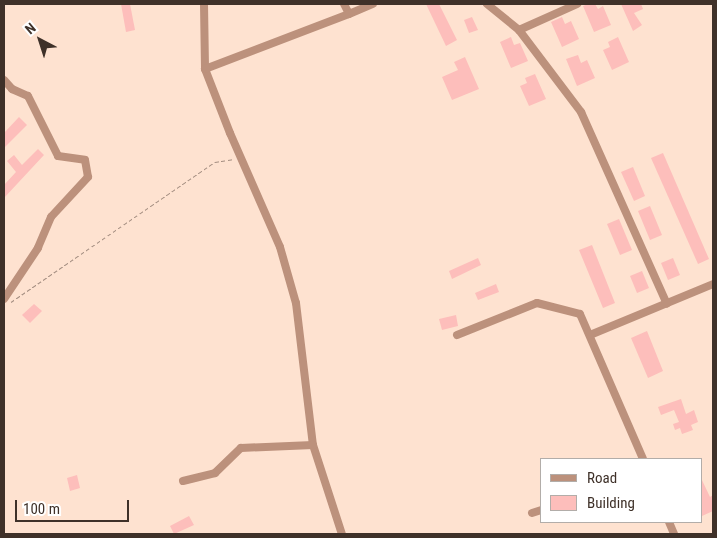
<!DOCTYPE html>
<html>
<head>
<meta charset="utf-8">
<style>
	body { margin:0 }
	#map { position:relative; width:717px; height:538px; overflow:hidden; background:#fee2d0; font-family:"Roboto Condensed",sans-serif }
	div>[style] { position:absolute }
	.building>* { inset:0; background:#fdbebb }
	.path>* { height:1px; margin-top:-0.5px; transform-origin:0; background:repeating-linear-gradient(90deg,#a48e81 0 4px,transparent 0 6.5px) }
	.street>* { height:8px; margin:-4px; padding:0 4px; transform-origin:4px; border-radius:4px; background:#bc917c }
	span { translate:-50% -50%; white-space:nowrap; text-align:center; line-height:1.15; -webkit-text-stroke:5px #fff; paint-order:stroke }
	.frame { position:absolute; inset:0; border:5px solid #3f3129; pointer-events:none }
	.legend { position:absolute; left:540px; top:458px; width:162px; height:65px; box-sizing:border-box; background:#fff; border:1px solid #b2ada9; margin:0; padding:6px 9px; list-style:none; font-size:15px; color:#3f3129 }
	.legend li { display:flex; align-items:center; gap:10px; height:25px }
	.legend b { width:25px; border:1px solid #b2ada9 }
	.north { position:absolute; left:15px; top:15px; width:50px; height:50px; -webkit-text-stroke:4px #fff; paint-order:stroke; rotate:320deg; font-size:14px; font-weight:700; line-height:20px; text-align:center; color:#3f3129 }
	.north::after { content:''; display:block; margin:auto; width:18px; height:22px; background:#3f3129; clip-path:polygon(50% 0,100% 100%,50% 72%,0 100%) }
	.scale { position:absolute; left:15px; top:500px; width:114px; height:22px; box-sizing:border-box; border:2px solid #3f3129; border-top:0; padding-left:6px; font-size:15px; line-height:18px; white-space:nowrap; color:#3f3129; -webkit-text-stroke:4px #fff; paint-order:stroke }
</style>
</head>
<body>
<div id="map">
	<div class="building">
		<i style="clip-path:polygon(121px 4px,130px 4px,135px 30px,126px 32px)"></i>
		<i style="clip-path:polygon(426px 4px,439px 4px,457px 40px,446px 46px)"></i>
		<i style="clip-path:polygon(588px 4px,595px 4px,598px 9px,603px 6px,611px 25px,594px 32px,583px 6px)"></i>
		<i style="clip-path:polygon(621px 4px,641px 4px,643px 9px,634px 13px,642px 25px,633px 31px)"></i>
		<i style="clip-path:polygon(472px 17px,478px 30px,469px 33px,464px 20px)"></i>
		<i style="clip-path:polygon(562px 17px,565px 24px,571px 21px,579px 39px,562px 47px,551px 22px)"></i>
		<i style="clip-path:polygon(511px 37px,514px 45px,520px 43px,528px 61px,511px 68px,500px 42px)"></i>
		<i style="clip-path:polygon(618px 37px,629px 62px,612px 70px,603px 50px,610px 47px,608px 42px)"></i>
		<i style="clip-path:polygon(578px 55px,581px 63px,587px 60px,595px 78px,577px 86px,566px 59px)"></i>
		<i style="clip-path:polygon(465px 57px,479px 89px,452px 100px,442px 77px,458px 70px,454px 62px)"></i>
		<i style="clip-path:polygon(535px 74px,546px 99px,529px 106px,520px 86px,527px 83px,525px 78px)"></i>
		<i style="clip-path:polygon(19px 117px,27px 125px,4px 148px,4px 133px)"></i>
		<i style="clip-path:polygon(38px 149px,44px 155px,4px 198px,4px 185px,16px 172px,7px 161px,14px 155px,22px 165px)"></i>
		<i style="clip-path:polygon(663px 153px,709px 259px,698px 264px,651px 158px)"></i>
		<i style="clip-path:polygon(633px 167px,645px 196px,634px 201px,621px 172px)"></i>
		<i style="clip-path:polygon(650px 206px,662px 235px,650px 240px,638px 211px)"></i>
		<i style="clip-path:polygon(619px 219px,632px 250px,620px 255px,607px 224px)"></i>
		<i style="clip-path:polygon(592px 245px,615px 303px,603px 308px,579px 250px)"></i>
		<i style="clip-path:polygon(478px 258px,481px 265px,452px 279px,449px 271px)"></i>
		<i style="clip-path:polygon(673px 258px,680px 275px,668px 280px,661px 263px)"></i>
		<i style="clip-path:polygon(642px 271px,649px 288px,637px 293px,630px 276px)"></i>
		<i style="clip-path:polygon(496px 284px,499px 292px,478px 300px,475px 293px)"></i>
		<i style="clip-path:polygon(34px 304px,42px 311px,30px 323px,22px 315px)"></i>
		<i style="clip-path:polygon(456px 315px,458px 326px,442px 330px,439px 319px)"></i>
		<i style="clip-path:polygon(647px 331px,663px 371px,648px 378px,631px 338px)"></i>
		<i style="clip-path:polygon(681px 399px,686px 414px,694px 410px,698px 422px,691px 425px,693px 430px,682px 434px,680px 428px,675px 430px,673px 424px,679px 422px,674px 410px,661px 415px,658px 407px)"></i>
		<i style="clip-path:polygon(77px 475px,80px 488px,70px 491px,67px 478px)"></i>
		<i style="clip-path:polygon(701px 478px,710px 497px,713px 495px,713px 511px,702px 516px)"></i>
		<i style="clip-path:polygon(189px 516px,194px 525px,174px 534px,170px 526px)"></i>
	</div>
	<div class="path">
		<i style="left:11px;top:302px;width:247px;rotate:-34.5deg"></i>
		<i style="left:215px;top:162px;width:18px;rotate:-9deg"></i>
	</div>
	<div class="street">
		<i style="left:204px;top:4px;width:65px;rotate:89.1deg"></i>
		<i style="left:205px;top:69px;width:69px;rotate:68.7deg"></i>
		<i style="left:230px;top:133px;width:124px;rotate:66.3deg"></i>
		<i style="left:280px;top:247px;width:58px;rotate:74.1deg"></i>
		<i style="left:296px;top:303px;width:143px;rotate:83.2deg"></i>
		<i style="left:313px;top:445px;width:94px;rotate:72deg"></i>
		<i style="left:344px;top:4px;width:11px;rotate:63deg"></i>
		<i style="left:349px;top:14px;width:26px;rotate:-23deg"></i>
		<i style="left:487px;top:4px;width:41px;rotate:39.1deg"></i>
		<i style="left:519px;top:30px;width:103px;rotate:52.9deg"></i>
		<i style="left:581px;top:112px;width:210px;rotate:65.9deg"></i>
		<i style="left:519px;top:30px;width:64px;rotate:-24.1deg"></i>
		<i style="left:205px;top:69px;width:154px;rotate:-20.9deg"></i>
		<i style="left:4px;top:80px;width:12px;rotate:48deg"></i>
		<i style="left:12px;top:89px;width:17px;rotate:24deg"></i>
		<i style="left:28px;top:96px;width:67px;rotate:63.4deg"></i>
		<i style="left:58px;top:156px;width:27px;rotate:8deg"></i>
		<i style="left:85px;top:160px;width:17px;rotate:80deg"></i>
		<i style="left:88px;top:177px;width:54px;rotate:132.8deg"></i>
		<i style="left:51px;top:217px;width:34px;rotate:113deg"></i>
		<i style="left:38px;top:248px;width:61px;rotate:123.7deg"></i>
		<i style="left:457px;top:335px;width:86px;rotate:-21.8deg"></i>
		<i style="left:537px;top:303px;width:44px;rotate:14.3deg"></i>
		<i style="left:580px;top:314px;width:158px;rotate:66.5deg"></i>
		<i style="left:590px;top:335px;width:133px;rotate:-22.5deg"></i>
		<i style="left:183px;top:481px;width:33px;rotate:-14deg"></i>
		<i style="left:215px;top:473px;width:36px;rotate:-44deg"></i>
		<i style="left:241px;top:448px;width:72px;rotate:-2.4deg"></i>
		<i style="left:532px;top:513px;width:9px;rotate:-18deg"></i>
		<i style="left:669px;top:522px;width:13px;rotate:67deg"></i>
	</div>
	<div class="frame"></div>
	<ul class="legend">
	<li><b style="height:6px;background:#bc917c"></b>Road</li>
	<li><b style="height:14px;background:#fdbebb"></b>Building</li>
	</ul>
	<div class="north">N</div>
	<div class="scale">100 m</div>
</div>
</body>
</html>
